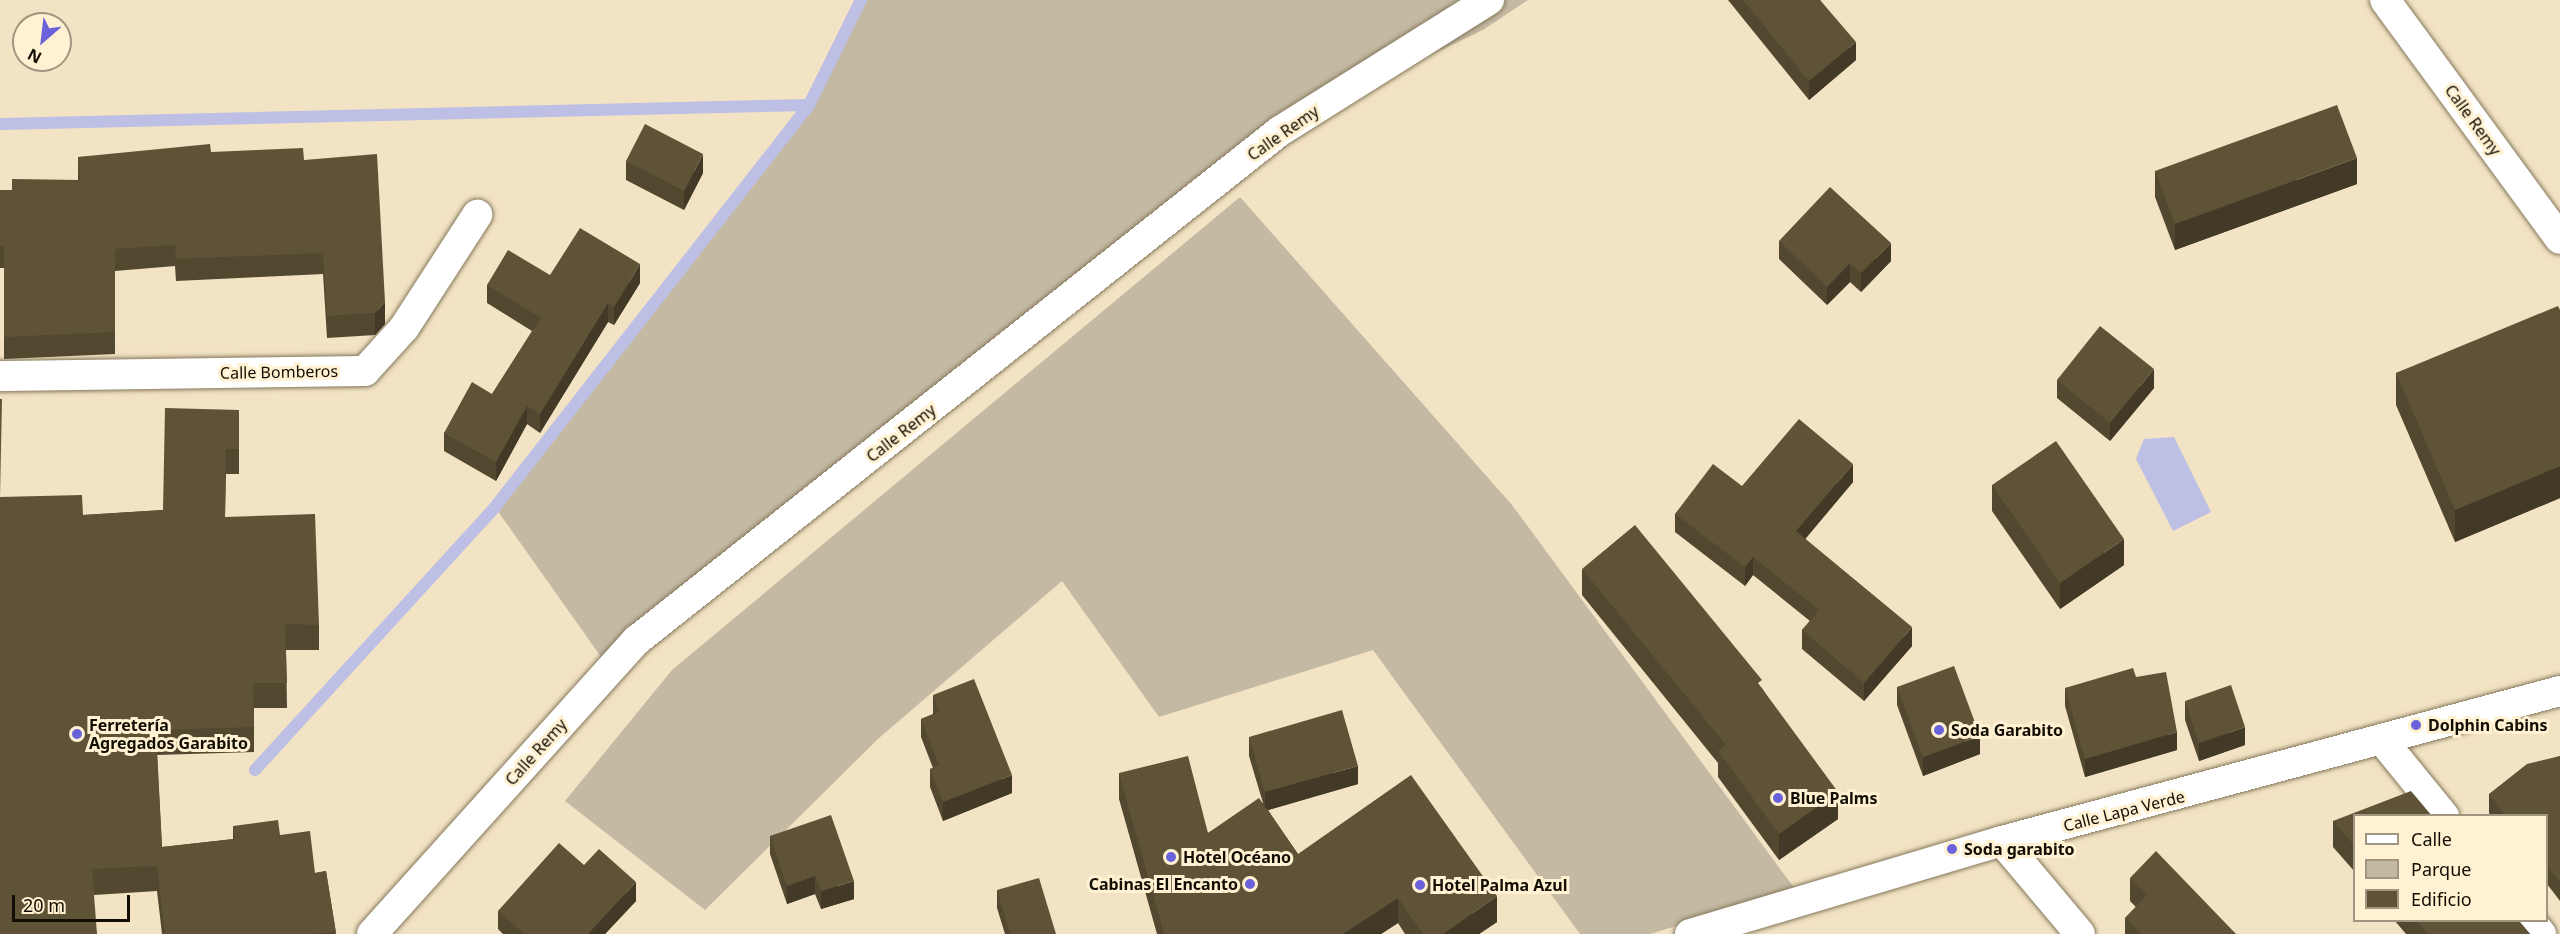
<!DOCTYPE html>
<html>
<head>
<meta charset="utf-8">
<style>
	body { margin:0 }
	#map { position:relative; width:2560px; height:934px; overflow:hidden; background:#f2e3c4; font-family:"Noto Sans",sans-serif }
	div>[style] { position:absolute }
	.green>* { inset:0; background:#c4baa4 }
	.water>* { inset:0; background:#bdbfe5 }
	.stream>* { height:12px; margin:-6px; padding:0 6px; transform-origin:6px; border-radius:6px; background:#bdbfe5 }
	.roads { filter:drop-shadow(0 0 2px #85785b) drop-shadow(0 0 2px #85785b) }
	.street>* { height:30px; margin:-15px; padding:0 15px; transform-origin:15px; border-radius:15px; background:#fff }
	.wall>* { inset:0; background:#52472f }
	.shaded-wall>* { inset:0; background:#423a26 }
	.building>* { inset:0; background:#5f5337 }
	.dots>* { width:16px; height:16px; translate:-50% -50%; box-sizing:border-box; border:3px solid #fff1d1; border-radius:50% }
	span { translate:-50% -50%; white-space:nowrap; text-align:center; line-height:1.15; -webkit-text-stroke:6px #fff1d1; paint-order:stroke }
	.street-label { font-size:16px; color:#120e04 }
	.poi-label { font-size:16px; color:#120e04; font-weight:700 }
	.left { translate:0 -50%; text-align:left }
	.right { translate:-100% -50%; text-align:right }
	.legend { position:absolute; left:2353px; top:814px; width:195px; height:108px; box-sizing:border-box; background:#fff1d1; border:2px solid #a0967f; margin:0; padding:8px 10px; list-style:none; font-size:18px; color:#120e04 }
	.legend li { display:flex; align-items:center; gap:12px; height:30px }
	.legend b { width:30px; border:2px solid #a0967f }
	.north { position:absolute; left:12px; top:12px; width:60px; height:60px; box-sizing:border-box; background:#fff1d1; border:2px solid #a0967f; border-radius:50%; rotate:208deg; font-size:16px; font-weight:700; line-height:24px; text-align:center; color:#120e04 }
	.north::after { content:''; display:block; margin:auto; width:21px; height:27px; background:#6a62db; clip-path:polygon(50% 0,100% 100%,50% 72%,0 100%) }
	.scale { position:absolute; left:12px; top:895px; width:118px; height:27px; box-sizing:border-box; border:3px solid #120e04; border-top:0; padding-left:8px; font-size:18px; line-height:21px; white-space:nowrap; color:#120e04; -webkit-text-stroke:4px #fff1d1; paint-order:stroke }
</style>
</head>
<body>
<div id="map">
	<div class="green">
		<i style="clip-path:polygon(861px 0,1528px 0,1483px 30px,1295px 120px,611px 671px,495px 507px,809px 105px)"></i>
		<i style="clip-path:polygon(1240px 197px,1512px 505px,1795px 889px,1650px 934px,1580px 934px,1373px 650px,1159px 717px,1062px 581px,879px 738px,705px 910px,565px 801px,672px 670px)"></i>
	</div>
	<div class="water">
		<i style="clip-path:polygon(2174px 437px,2211px 512px,2173px 531px,2136px 459px,2144px 439px)"></i>
	</div>
	<div class="stream">
		<i style="left:0;top:124px;width:809px;rotate:-1.35deg"></i>
		<i style="left:255px;top:770px;width:356px;rotate:-47.6deg"></i>
		<i style="left:495px;top:507px;width:510px;rotate:-52.01deg"></i>
		<i style="left:809px;top:105px;width:117px;rotate:-63.7deg"></i>
	</div>
	<div class="roads">
		<div class="street">
			<i style="left:2385px;top:0;width:296px;rotate:53.8deg"></i>
			<i style="left:0;top:376px;width:365px;rotate:-0.8deg"></i>
			<i style="left:365px;top:371px;width:58px;rotate:-47.8deg"></i>
			<i style="left:404px;top:328px;width:135px;rotate:-57.1deg"></i>
			<i style="left:2383px;top:741px;width:97px;rotate:50.9deg"></i>
			<i style="left:2002px;top:841px;width:121px;rotate:50deg"></i>
			<i style="left:2530px;top:920px;width:18px;rotate:52deg"></i>
			<i style="left:372px;top:934px;width:396px;rotate:-48deg"></i>
			<i style="left:637px;top:640px;width:820px;rotate:-38.37deg"></i>
			<i style="left:1280px;top:131px;width:247px;rotate:-32.1deg"></i>
			<i style="left:1690px;top:934px;width:326px;rotate:-16.6deg"></i>
			<i style="left:2002px;top:841px;width:578px;rotate:-15.05deg"></i>
		</div>
	</div>
	<div class="wall">
		<i style="clip-path:polygon(1728px 0,1820px 0,1856px 60px,1809px 100px)"></i>
		<i style="clip-path:polygon(211px 152px,304px 160px,385px 324px,375px 335px,327px 338px,323px 274px,176px 281px,175px 266px,115px 271px,115px 354px,4px 359px,4px 268px,0 268px,0 190px,12px 190px,78px 180px,78px 157px)"></i>
		<i style="clip-path:polygon(626px 161px,703px 173px,684px 210px,626px 180px)"></i>
		<i style="clip-path:polygon(2155px 171px,2357px 184px,2175px 250px,2155px 197px)"></i>
		<i style="clip-path:polygon(1779px 241px,1891px 261px,1861px 292px,1850px 282px,1827px 305px,1779px 259px)"></i>
		<i style="clip-path:polygon(550px 275px,640px 283px,614px 325px,608px 322px,540px 433px,527px 424px,496px 481px,444px 451px,444px 433px,492px 394px,532px 331px,487px 303px,487px 285px)"></i>
		<i style="clip-path:polygon(2560px 310px,2560px 498px,2455px 542px,2396px 405px,2396px 373px)"></i>
		<i style="clip-path:polygon(2057px 380px,2154px 388px,2110px 441px,2057px 398px)"></i>
		<i style="clip-path:polygon(239px 435px,239px 474px,226px 474px,225px 517px,319px 625px,319px 650px,286px 650px,287px 708px,254px 708px,254px 752px,157px 755px,162px 847px,233px 839px,233px 826px,280px 835px,315px 873px,326px 871px,336px 934px,162px 934px,157px 891px,94px 895px,1px 497px,83px 515px,163px 510px)"></i>
		<i style="clip-path:polygon(1853px 482px,1805px 539px,1912px 646px,1864px 701px,1802px 649px,1802px 630px,1810px 621px,1753px 575px,1745px 586px,1675px 532px,1675px 514px,1742px 486px)"></i>
		<i style="clip-path:polygon(1992px 485px,2124px 565px,2060px 609px,1992px 511px)"></i>
		<i style="clip-path:polygon(1582px 569px,1762px 688px,1838px 819px,1779px 860px,1718px 777px,1718px 763px,1582px 595px)"></i>
		<i style="clip-path:polygon(2136px 677px,2177px 750px,2085px 777px,2065px 706px,2065px 688px)"></i>
		<i style="clip-path:polygon(1897px 687px,1980px 754px,1923px 776px,1897px 705px)"></i>
		<i style="clip-path:polygon(933px 695px,1012px 793px,943px 821px,930px 787px,930px 769px,933px 768px,921px 737px,921px 719px,933px 714px)"></i>
		<i style="clip-path:polygon(2185px 701px,2245px 745px,2199px 761px,2185px 720px)"></i>
		<i style="clip-path:polygon(1249px 737px,1358px 784px,1268px 810px,1298px 854px,1497px 922px,1479px 934px,1405px 934px,1398px 923px,1381px 934px,1157px 934px,1119px 799px,1119px 773px,1208px 833px,1263px 803px,1249px 756px)"></i>
		<i style="clip-path:polygon(2560px 756px,2560px 901px,2547px 884px,2547px 816px,2491px 816px,2489px 813px,2489px 794px)"></i>
		<i style="clip-path:polygon(2355px 816px,2355px 872px,2333px 847px,2333px 821px)"></i>
		<i style="clip-path:polygon(770px 836px,854px 899px,821px 909px,815px 894px,787px 904px,770px 854px)"></i>
		<i style="clip-path:polygon(584px 865px,636px 901px,605px 934px,503px 934px,498px 929px,498px 911px)"></i>
		<i style="clip-path:polygon(2130px 878px,2236px 934px,2125px 934px,2125px 918px,2136px 907px,2130px 901px)"></i>
		<i style="clip-path:polygon(997px 890px,1056px 934px,1005px 934px,997px 908px)"></i>
		<i style="clip-path:polygon(2395px 921px,2519px 921px,2530px 934px,2406px 934px)"></i>
	</div>
	<div class="shaded-wall">
		<i style="clip-path:polygon(1856px 42px,1856px 60px,1809px 100px,1809px 81px)"></i>
		<i style="clip-path:polygon(703px 154px,703px 173px,684px 210px,684px 191px)"></i>
		<i style="clip-path:polygon(2357px 158px,2357px 184px,2175px 250px,2175px 224px)"></i>
		<i style="clip-path:polygon(1891px 243px,1891px 261px,1861px 292px,1861px 273px)"></i>
		<i style="clip-path:polygon(1850px 263px,1850px 282px,1827px 305px,1827px 287px)"></i>
		<i style="clip-path:polygon(640px 264px,640px 283px,614px 325px,614px 307px)"></i>
		<i style="clip-path:polygon(385px 302px,385px 324px,375px 335px,375px 313px)"></i>
		<i style="clip-path:polygon(608px 303px,608px 322px,540px 433px,540px 414px)"></i>
		<i style="clip-path:polygon(2154px 369px,2154px 388px,2110px 441px,2110px 423px)"></i>
		<i style="clip-path:polygon(527px 406px,527px 424px,496px 481px,496px 462px)"></i>
		<i style="clip-path:polygon(1853px 464px,1853px 482px,1796px 550px,1796px 531px)"></i>
		<i style="clip-path:polygon(2560px 466px,2560px 498px,2455px 542px,2455px 510px)"></i>
		<i style="clip-path:polygon(2124px 539px,2124px 565px,2060px 609px,2060px 583px)"></i>
		<i style="clip-path:polygon(1753px 557px,1753px 575px,1745px 586px,1745px 567px)"></i>
		<i style="clip-path:polygon(1912px 627px,1912px 646px,1864px 701px,1864px 683px)"></i>
		<i style="clip-path:polygon(2245px 727px,2245px 745px,2199px 761px,2199px 743px)"></i>
		<i style="clip-path:polygon(2177px 732px,2177px 750px,2085px 777px,2085px 759px)"></i>
		<i style="clip-path:polygon(1980px 736px,1980px 754px,1923px 776px,1923px 757px)"></i>
		<i style="clip-path:polygon(1358px 766px,1358px 784px,1265px 811px,1265px 792px)"></i>
		<i style="clip-path:polygon(1012px 775px,1012px 793px,943px 821px,943px 802px)"></i>
		<i style="clip-path:polygon(1838px 792px,1838px 819px,1779px 860px,1779px 834px)"></i>
		<i style="clip-path:polygon(815px 876px,815px 894px,787px 904px,787px 886px)"></i>
		<i style="clip-path:polygon(854px 881px,854px 899px,821px 909px,821px 891px)"></i>
		<i style="clip-path:polygon(636px 882px,636px 901px,605px 934px,588px 934px)"></i>
		<i style="clip-path:polygon(1497px 896px,1497px 922px,1479px 934px,1443px 934px)"></i>
		<i style="clip-path:polygon(1398px 898px,1398px 923px,1381px 934px,1343px 934px)"></i>
	</div>
	<div class="building">
		<i style="clip-path:polygon(1743px 0,1820px 0,1856px 42px,1809px 81px)"></i>
		<i style="clip-path:polygon(2337px 105px,2357px 158px,2175px 224px,2155px 171px)"></i>
		<i style="clip-path:polygon(645px 124px,703px 154px,684px 191px,626px 161px)"></i>
		<i style="clip-path:polygon(210px 144px,211px 152px,303px 148px,304px 160px,377px 154px,385px 302px,375px 313px,327px 316px,323px 253px,176px 259px,175px 245px,115px 249px,115px 332px,4px 337px,4px 246px,0 246px,0 190px,12px 190px,12px 179px,80px 180px,78px 157px)"></i>
		<i style="clip-path:polygon(1830px 187px,1891px 243px,1861px 273px,1850px 263px,1827px 287px,1779px 241px)"></i>
		<i style="clip-path:polygon(580px 228px,640px 264px,614px 307px,608px 303px,540px 414px,527px 406px,496px 462px,444px 433px,472px 382px,492px 394px,541px 318px,487px 285px,508px 250px,550px 275px)"></i>
		<i style="clip-path:polygon(2558px 306px,2560px 310px,2560px 466px,2455px 510px,2396px 373px)"></i>
		<i style="clip-path:polygon(2100px 326px,2154px 369px,2110px 423px,2057px 380px)"></i>
		<i style="clip-path:polygon(0 399px,2px 399px,0 497px,82px 495px,83px 515px,163px 510px,165px 408px,239px 410px,239px 449px,226px 449px,225px 517px,315px 514px,319px 625px,285px 624px,287px 683px,253px 683px,254px 727px,156px 730px,162px 847px,235px 839px,233px 826px,278px 820px,280px 835px,310px 831px,315px 873px,326px 871px,336px 932px,310px 934px,165px 934px,157px 866px,92px 869px,97px 934px,0 934px)"></i>
		<i style="clip-path:polygon(1799px 419px,1853px 464px,1796px 531px,1912px 627px,1864px 683px,1802px 630px,1819px 610px,1753px 557px,1745px 567px,1675px 514px,1713px 464px,1742px 486px)"></i>
		<i style="clip-path:polygon(2056px 441px,2124px 539px,2060px 583px,1992px 485px)"></i>
		<i style="clip-path:polygon(1635px 525px,1762px 680px,1758px 683px,1838px 792px,1779px 834px,1718px 751px,1726px 745px,1582px 569px)"></i>
		<i style="clip-path:polygon(1954px 666px,1980px 736px,1923px 757px,1897px 687px)"></i>
		<i style="clip-path:polygon(2133px 668px,2136px 677px,2166px 672px,2177px 732px,2085px 759px,2065px 688px)"></i>
		<i style="clip-path:polygon(974px 679px,1012px 775px,943px 802px,930px 769px,939px 765px,921px 719px,939px 712px,933px 695px)"></i>
		<i style="clip-path:polygon(2231px 685px,2245px 727px,2199px 743px,2185px 701px)"></i>
		<i style="clip-path:polygon(1342px 710px,1358px 766px,1265px 792px,1249px 737px)"></i>
		<i style="clip-path:polygon(1188px 756px,1208px 833px,1259px 798px,1298px 854px,1411px 775px,1497px 896px,1443px 934px,1423px 934px,1398px 898px,1343px 934px,1164px 934px,1119px 773px)"></i>
		<i style="clip-path:polygon(2560px 756px,2560px 882px,2547px 866px,2547px 816px,2506px 816px,2489px 794px,2527px 764px)"></i>
		<i style="clip-path:polygon(2411px 791px,2432px 816px,2355px 816px,2355px 846px,2333px 821px)"></i>
		<i style="clip-path:polygon(831px 815px,854px 881px,821px 891px,815px 876px,787px 886px,770px 836px)"></i>
		<i style="clip-path:polygon(559px 843px,584px 865px,599px 849px,636px 882px,588px 934px,524px 934px,498px 911px)"></i>
		<i style="clip-path:polygon(2156px 851px,2236px 934px,2142px 934px,2125px 918px,2147px 895px,2130px 878px)"></i>
		<i style="clip-path:polygon(1039px 878px,1056px 934px,1010px 934px,997px 890px)"></i>
		<i style="clip-path:polygon(2417px 921px,2519px 921px,2530px 934px,2428px 934px)"></i>
	</div>
	<div class="dots">
		<i style="left:2416px;top:725px;background:#6a62db"></i>
		<i style="left:1939px;top:730px;background:#6a62db"></i>
		<i style="left:77px;top:734px;background:#6a62db"></i>
		<i style="left:1778px;top:798px;background:#6a62db"></i>
		<i style="left:1952px;top:849px;background:#6a62db"></i>
		<i style="left:1171px;top:857px;background:#6a62db"></i>
		<i style="left:1250px;top:884px;background:#6a62db"></i>
		<i style="left:1420px;top:885px;background:#6a62db"></i>
	</div>
	<div class="street-label">
		<span style="left:2473px;top:120px;rotate:54deg">Calle Remy</span>
		<span style="left:1283px;top:133px;rotate:-35deg">Calle Remy</span>
		<span style="left:279px;top:372px;rotate:-1deg">Calle Bomberos</span>
		<span style="left:901px;top:433px;rotate:-38deg">Calle Remy</span>
		<span style="left:536px;top:752px;rotate:-48deg">Calle Remy</span>
		<span style="left:2124px;top:811px;rotate:-14deg">Calle Lapa Verde</span>
	</div>
	<div class="poi-label">
		<span class="left" style="left:89px;top:734px">Ferretería<br>Agregados Garabito</span>
		<span class="left" style="left:2428px;top:725px">Dolphin Cabins</span>
		<span class="left" style="left:1951px;top:730px">Soda Garabito</span>
		<span class="left" style="left:1790px;top:798px">Blue Palms</span>
		<span class="left" style="left:1964px;top:849px">Soda garabito</span>
		<span class="left" style="left:1183px;top:857px">Hotel Océano</span>
		<span class="right" style="left:1238px;top:884px">Cabinas El Encanto</span>
		<span class="left" style="left:1432px;top:885px">Hotel Palma Azul</span>
	</div>
	<ul class="legend">
	<li><b style="height:8px;background:#fff"></b>Calle</li>
	<li><b style="height:16px;background:#c4baa4"></b>Parque</li>
	<li><b style="height:16px;background:#5f5337"></b>Edificio</li>
	</ul>
	<div class="north">N</div>
	<div class="scale">20 m</div>
</div>
</body>
</html>
